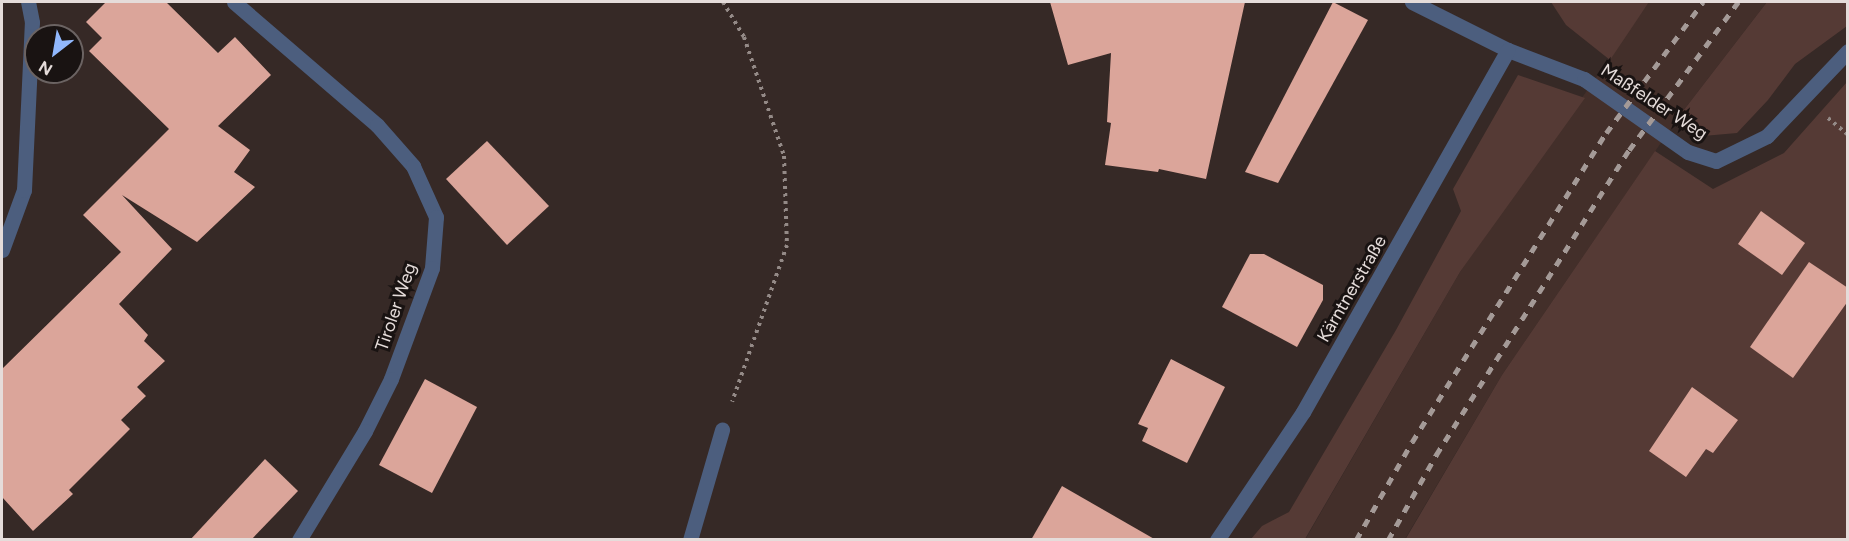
<!DOCTYPE html>
<html>
<head>
<meta charset="utf-8">
<style>
	body { margin:0 }
	#map { position:relative; width:1849px; height:541px; overflow:hidden; background:#362926; font-family:Figtree,sans-serif }
	div>[style] { position:absolute }
	.built>* { inset:0; background:#432f2a }
	.green>* { inset:0; background:#553a35 }
	.building>* { inset:0; background:#dba59a }
	.path>* { height:4px; margin-top:-2px; transform-origin:0; background:repeating-linear-gradient(90deg,#948a87 0 3px,transparent 0 7.5px) }
	.minor>* { height:15px; margin:-7.5px; padding:0 7.5px; transform-origin:7.5px; border-radius:7.5px; background:#4c5e7e }
	.rail>* { height:4.5px; margin-top:-2.25px; transform-origin:0; background:repeating-linear-gradient(90deg,#a49a97 0 8px,transparent 0 16px) }
	span { translate:-50% -50%; white-space:nowrap; text-align:center; line-height:1.15; -webkit-text-stroke:6px #191312; paint-order:stroke }
	.street-label { font-size:18px; color:#e5dcda }
	.frame { position:absolute; inset:0; border:3px solid #e5dcda; pointer-events:none }
	.north { position:absolute; left:24px; top:24px; width:60px; height:60px; box-sizing:border-box; background:#191312; border:2px solid #6b6362; border-radius:50%; rotate:211deg; font-size:16px; font-weight:700; line-height:24px; text-align:center; color:#e5dcda }
	.north::after { content:''; display:block; margin:auto; width:21px; height:27px; background:#91b8fd; clip-path:polygon(50% 0,100% 100%,50% 72%,0 100%) }
</style>
</head>
<body>
<div id="map">
	<div class="built">
		<i style="clip-path:polygon(1649px 2px,1767px 2px,1680px 115px,1502px 375px,1405px 539px,1305px 540px,1460px 272px)"></i>
	</div>
	<div class="green">
		<i style="clip-path:polygon(1551px 2px,1649px 2px,1610px 60px,1566px 25px)"></i>
		<i style="clip-path:polygon(1767px 2px,1847px 2px,1847px 26px,1795px 64px,1768px 100px,1737px 133px,1703px 136px,1680px 115px)"></i>
		<i style="clip-path:polygon(1518px 75px,1585px 98px,1460px 272px,1305px 539px,1251px 539px,1262px 526px,1289px 512px,1396px 330px,1461px 211px,1453px 189px)"></i>
		<i style="clip-path:polygon(1847px 82px,1847px 539px,1405px 540px,1502px 375px,1655px 151px,1713px 189px,1784px 153px)"></i>
	</div>
	<div class="building">
		<i style="clip-path:polygon(106px 2px,166px 2px,218px 53px,235px 37px,271px 75px,218px 126px,250px 150px,234px 172px,255px 187px,197px 242px,122px 195px,172px 249px,119px 304px,148px 335px,144px 341px,165px 361px,137px 387px,146px 396px,121px 420px,130px 429px,69px 490px,73px 494px,33px 531px,2px 497px,2px 369px,121px 252px,83px 215px,169px 129px,89px 51px,102px 38px,86px 22px)"></i>
		<i style="clip-path:polygon(1050px 2px,1245px 2px,1206px 179px,1159px 169px,1158px 172px,1105px 165px,1111px 123px,1107px 122px,1111px 53px,1068px 65px)"></i>
		<i style="clip-path:polygon(1333px 2px,1368px 20px,1278px 183px,1245px 172px)"></i>
		<i style="clip-path:polygon(487px 141px,549px 206px,507px 245px,446px 179px)"></i>
		<i style="clip-path:polygon(1761px 211px,1805px 243px,1782px 275px,1738px 244px)"></i>
		<i style="clip-path:polygon(1250px 254px,1264px 254px,1323px 285px,1323px 300px,1297px 347px,1222px 307px)"></i>
		<i style="clip-path:polygon(1809px 262px,1848px 288px,1848px 301px,1793px 378px,1750px 347px)"></i>
		<i style="clip-path:polygon(1171px 359px,1225px 387px,1187px 463px,1142px 441px,1148px 428px,1138px 424px)"></i>
		<i style="clip-path:polygon(425px 379px,477px 407px,432px 493px,379px 465px)"></i>
		<i style="clip-path:polygon(1692px 387px,1738px 420px,1713px 453px,1706px 449px,1686px 477px,1649px 451px)"></i>
		<i style="clip-path:polygon(265px 459px,298px 491px,251px 540px,190px 540px)"></i>
		<i style="clip-path:polygon(1062px 486px,1156px 540px,1031px 540px)"></i>
	</div>
	<div class="path">
		<i style="left:723px;top:2px;width:41px;rotate:59deg"></i>
		<i style="left:744px;top:37px;width:126px;rotate:71.4deg"></i>
		<i style="left:784px;top:156px;width:89px;rotate:88.1deg"></i>
		<i style="left:787px;top:245px;width:166px;rotate:109.3deg"></i>
		<i style="left:1828px;top:118px;width:26px;rotate:40deg"></i>
	</div>
	<div class="minor">
		<i style="left:234px;top:2px;width:189px;rotate:40.7deg"></i>
		<i style="left:377px;top:125px;width:55px;rotate:48.7deg"></i>
		<i style="left:413px;top:166px;width:56px;rotate:65.7deg"></i>
		<i style="left:436px;top:217px;width:51px;rotate:94.5deg"></i>
		<i style="left:432px;top:268px;width:118px;rotate:110.3deg"></i>
		<i style="left:391px;top:379px;width:58px;rotate:116.6deg"></i>
		<i style="left:365px;top:431px;width:127px;rotate:121.2deg"></i>
		<i style="left:1412px;top:2px;width:107px;rotate:26.6deg"></i>
		<i style="left:1508px;top:50px;width:81px;rotate:20.9deg"></i>
		<i style="left:1584px;top:79px;width:127px;rotate:35.1deg"></i>
		<i style="left:1688px;top:152px;width:29px;rotate:18deg"></i>
		<i style="left:1716px;top:161px;width:57px;rotate:-26.1deg"></i>
		<i style="left:1767px;top:136px;width:117px;rotate:-46.4deg"></i>
		<i style="left:2px;top:250px;width:64px;rotate:-69.9deg"></i>
		<i style="left:24px;top:190px;width:168px;rotate:-87.3deg"></i>
		<i style="left:32px;top:22px;width:20px;rotate:-101deg"></i>
		<i style="left:690px;top:540px;width:115px;rotate:-73.8deg"></i>
		<i style="left:1217px;top:540px;width:154px;rotate:-56.1deg"></i>
		<i style="left:1303px;top:412px;width:416px;rotate:-60.5deg"></i>
	</div>
	<div class="rail">
		<i style="left:1356px;top:540px;width:113px;rotate:-60.3deg"></i>
		<i style="left:1412px;top:442px;width:365px;rotate:-57.9deg"></i>
		<i style="left:1606px;top:133px;width:163px;rotate:-53.5deg"></i>
		<i style="left:1388px;top:540px;width:98px;rotate:-60.5deg"></i>
		<i style="left:1436px;top:455px;width:361px;rotate:-57.7deg"></i>
		<i style="left:1629px;top:150px;width:184px;rotate:-53.6deg"></i>
	</div>
	<div class="street-label">
		<span style="left:1654px;top:102px;rotate:33deg">Maßfelder Weg</span>
		<span style="left:1352px;top:289px;rotate:-60deg">Kärntnerstraße</span>
		<span style="left:396px;top:307px;rotate:-71deg">Tiroler Weg</span>
	</div>
	<div class="frame"></div>
	<div class="north">N</div>
</div>
</body>
</html>
